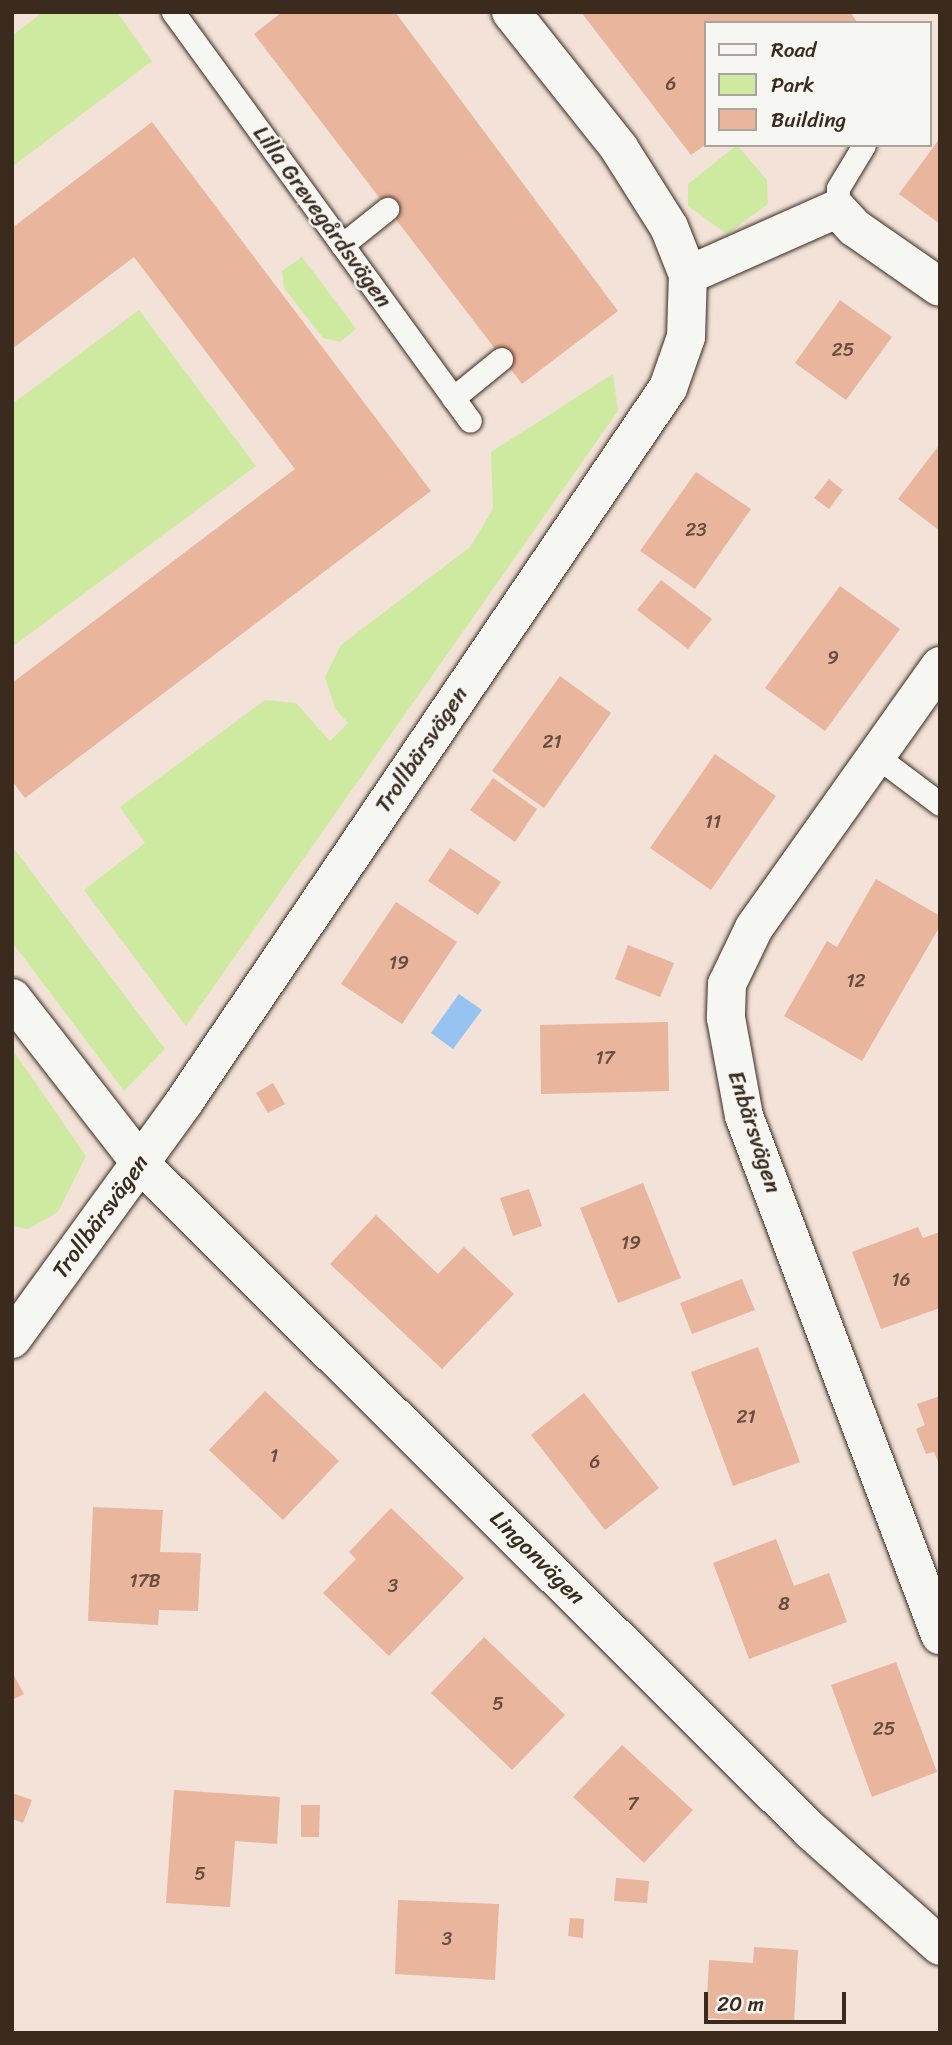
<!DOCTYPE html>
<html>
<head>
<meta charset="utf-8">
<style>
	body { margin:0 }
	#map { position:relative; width:952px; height:2045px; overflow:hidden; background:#f2e2d8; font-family:Sriracha,sans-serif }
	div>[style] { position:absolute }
	.green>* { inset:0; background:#ceeaa1 }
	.water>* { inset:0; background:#96c3f0 }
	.building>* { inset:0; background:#eab59d }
	.roads { filter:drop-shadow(0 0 2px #3b2a1e) drop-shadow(0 0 2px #3b2a1e) }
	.service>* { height:23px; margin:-11.5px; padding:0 11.5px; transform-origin:11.5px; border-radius:11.5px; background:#f6f6f2 }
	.minor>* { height:38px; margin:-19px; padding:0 19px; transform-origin:19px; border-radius:19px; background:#f6f6f2 }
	span { translate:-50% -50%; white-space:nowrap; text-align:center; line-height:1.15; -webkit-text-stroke:5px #f6f6f2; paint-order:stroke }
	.number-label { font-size:19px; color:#674d3e }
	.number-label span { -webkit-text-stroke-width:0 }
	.street-label { font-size:23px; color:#3b2a1e }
	.frame { position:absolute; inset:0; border:14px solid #3b2a1e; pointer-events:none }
	.legend { position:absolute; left:704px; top:21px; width:228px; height:126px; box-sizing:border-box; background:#f6f6f2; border:2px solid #aba49d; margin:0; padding:9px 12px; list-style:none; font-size:21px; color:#3b2a1e }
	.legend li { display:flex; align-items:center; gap:14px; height:35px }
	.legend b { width:35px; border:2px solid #aba49d }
	.scale { position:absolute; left:704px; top:1992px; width:142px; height:32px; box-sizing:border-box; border:4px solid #3b2a1e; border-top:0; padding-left:9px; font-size:21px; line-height:24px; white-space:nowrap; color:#3b2a1e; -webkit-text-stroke:5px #f6f6f2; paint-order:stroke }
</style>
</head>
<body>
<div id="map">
	<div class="green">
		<i style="clip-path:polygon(43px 12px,117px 12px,152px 61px,12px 167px,12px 36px)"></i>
		<i style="clip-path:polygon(737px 145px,767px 180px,768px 204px,727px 234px,688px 206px,688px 184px)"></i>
		<i style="clip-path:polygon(302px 257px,356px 329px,340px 342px,323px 338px,284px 288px,282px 271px)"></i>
		<i style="clip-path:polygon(139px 310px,256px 466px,12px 647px,12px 404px)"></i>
		<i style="clip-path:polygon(613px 374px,618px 411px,186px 1026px,84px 890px,145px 843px,120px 807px,265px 700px,296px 703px,330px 741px,348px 723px,335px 708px,325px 677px,341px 645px,470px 547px,493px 509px,491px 452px)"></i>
		<i style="clip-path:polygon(12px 846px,165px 1049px,124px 1091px,12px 942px)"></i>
		<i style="clip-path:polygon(12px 1049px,86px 1156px,58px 1212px,28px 1229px,12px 1226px)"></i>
	</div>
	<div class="water">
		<i style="clip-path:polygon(459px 994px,482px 1010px,453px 1049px,431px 1033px)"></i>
	</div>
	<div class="building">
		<i style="clip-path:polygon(282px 12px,395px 12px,618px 311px,522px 384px,254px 34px)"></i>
		<i style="clip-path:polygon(581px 12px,850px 12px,858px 23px,705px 23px,705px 145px,691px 155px)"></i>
		<i style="clip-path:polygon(152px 122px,431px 491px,25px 798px,12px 781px,12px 683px,295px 469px,134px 257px,12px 349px,12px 228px)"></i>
		<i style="clip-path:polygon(940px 138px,940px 224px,899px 194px)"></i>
		<i style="clip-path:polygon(840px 300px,892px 337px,846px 400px,795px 363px)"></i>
		<i style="clip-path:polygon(940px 444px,940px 531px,898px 499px)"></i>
		<i style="clip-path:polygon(696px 472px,751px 509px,695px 589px,640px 551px)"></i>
		<i style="clip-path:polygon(829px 479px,843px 490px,829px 509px,814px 498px)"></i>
		<i style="clip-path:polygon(661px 580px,712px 619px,688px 649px,637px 610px)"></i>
		<i style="clip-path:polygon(840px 586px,900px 629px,825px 731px,765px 688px)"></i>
		<i style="clip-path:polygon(560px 676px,611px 713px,544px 808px,492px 771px)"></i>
		<i style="clip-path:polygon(715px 754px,776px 796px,711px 890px,650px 848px)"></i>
		<i style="clip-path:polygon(493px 778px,537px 809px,515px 842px,470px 810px)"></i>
		<i style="clip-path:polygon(450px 848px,501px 882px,478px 915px,428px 881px)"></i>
		<i style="clip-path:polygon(876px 879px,940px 916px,940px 926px,862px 1061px,784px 1016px,827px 941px,837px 947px)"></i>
		<i style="clip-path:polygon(396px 902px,457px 942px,402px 1024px,341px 984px)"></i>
		<i style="clip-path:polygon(628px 945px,674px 963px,660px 997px,615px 979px)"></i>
		<i style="clip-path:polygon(668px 1022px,669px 1091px,541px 1094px,540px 1025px)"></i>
		<i style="clip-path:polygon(273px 1083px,285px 1104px,268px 1113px,256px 1093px)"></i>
		<i style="clip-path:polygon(643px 1183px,681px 1278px,618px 1303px,580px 1208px)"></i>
		<i style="clip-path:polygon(529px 1189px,542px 1226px,513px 1236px,500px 1198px)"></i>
		<i style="clip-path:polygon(376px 1215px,438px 1274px,464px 1247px,514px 1294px,442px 1369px,330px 1264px)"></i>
		<i style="clip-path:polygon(918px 1227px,923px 1238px,940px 1232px,940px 1308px,881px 1329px,852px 1252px)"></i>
		<i style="clip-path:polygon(742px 1279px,755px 1310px,692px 1334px,680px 1303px)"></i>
		<i style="clip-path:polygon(758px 1347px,800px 1462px,733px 1486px,691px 1372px)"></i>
		<i style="clip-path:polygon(265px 1391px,339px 1461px,283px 1520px,209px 1450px)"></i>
		<i style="clip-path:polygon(584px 1393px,659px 1488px,605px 1530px,531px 1435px)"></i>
		<i style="clip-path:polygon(940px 1396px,940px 1467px,934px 1452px,926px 1454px,916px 1429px,925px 1425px,917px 1404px)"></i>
		<i style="clip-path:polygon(93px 1507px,163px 1510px,160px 1552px,201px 1553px,198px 1611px,159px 1610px,158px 1625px,88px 1621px)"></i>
		<i style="clip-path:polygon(391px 1508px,464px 1578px,389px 1656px,323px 1593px,356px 1559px,349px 1552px)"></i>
		<i style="clip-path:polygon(776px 1539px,794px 1586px,829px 1573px,847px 1622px,749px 1659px,713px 1563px)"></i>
		<i style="clip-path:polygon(484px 1637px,565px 1715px,512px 1770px,431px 1693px)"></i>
		<i style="clip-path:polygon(896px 1662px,937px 1772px,872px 1797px,831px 1685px)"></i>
		<i style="clip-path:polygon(12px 1672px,24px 1694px,12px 1700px)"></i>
		<i style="clip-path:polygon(622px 1745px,693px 1810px,644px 1863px,573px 1797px)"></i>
		<i style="clip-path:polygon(174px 1790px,280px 1797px,277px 1844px,235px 1841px,230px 1907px,166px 1903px)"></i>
		<i style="clip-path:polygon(12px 1793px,32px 1800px,23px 1823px,12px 1819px)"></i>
		<i style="clip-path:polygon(301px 1805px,320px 1805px,319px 1837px,301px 1837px)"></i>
		<i style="clip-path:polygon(616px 1878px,649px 1881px,647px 1903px,614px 1901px)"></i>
		<i style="clip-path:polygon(398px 1900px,499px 1904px,495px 1980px,395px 1974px)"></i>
		<i style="clip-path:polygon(570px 1918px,584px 1919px,583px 1938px,568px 1936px)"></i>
		<i style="clip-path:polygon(754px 1947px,798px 1950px,794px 2023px,706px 2018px,709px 1960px,753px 1963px)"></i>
	</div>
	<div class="roads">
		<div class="service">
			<i style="left:173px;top:12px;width:505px;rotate:54.01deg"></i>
			<i style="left:837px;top:209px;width:21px;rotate:-87deg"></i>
			<i style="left:838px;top:188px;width:50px;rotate:-58.8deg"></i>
			<i style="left:342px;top:245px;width:58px;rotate:-38.7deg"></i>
			<i style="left:453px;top:398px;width:62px;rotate:-39.1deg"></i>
			<i style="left:875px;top:755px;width:81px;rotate:37deg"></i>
		</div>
		<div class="minor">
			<i style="left:511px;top:12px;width:174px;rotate:51.5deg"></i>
			<i style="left:619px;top:148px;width:93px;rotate:57.7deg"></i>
			<i style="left:669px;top:227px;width:52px;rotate:68.4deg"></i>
			<i style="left:940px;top:666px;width:321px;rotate:125.4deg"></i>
			<i style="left:754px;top:928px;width:62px;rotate:115.7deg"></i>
			<i style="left:727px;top:984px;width:34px;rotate:92deg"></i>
			<i style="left:726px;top:1018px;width:100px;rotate:79.6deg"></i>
			<i style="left:744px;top:1116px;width:555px;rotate:69.31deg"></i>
			<i style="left:12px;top:998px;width:210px;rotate:52.1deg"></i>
			<i style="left:141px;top:1164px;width:944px;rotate:44.87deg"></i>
			<i style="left:810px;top:1830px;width:174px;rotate:41.7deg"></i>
			<i style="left:12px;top:1339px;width:293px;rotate:-54deg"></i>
			<i style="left:184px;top:1102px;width:863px;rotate:-55.87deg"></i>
			<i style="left:668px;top:388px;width:54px;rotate:-70.6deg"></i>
			<i style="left:686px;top:337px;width:62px;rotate:-88.2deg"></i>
			<i style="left:688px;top:275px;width:163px;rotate:-23.9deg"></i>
			<i style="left:837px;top:209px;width:26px;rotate:47deg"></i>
			<i style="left:855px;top:228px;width:103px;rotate:34.8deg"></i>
		</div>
	</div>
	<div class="number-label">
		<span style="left:671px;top:84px">6</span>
		<span style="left:843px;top:350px">25</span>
		<span style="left:696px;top:530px">23</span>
		<span style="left:833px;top:658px">9</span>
		<span style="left:552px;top:742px">21</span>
		<span style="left:713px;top:822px">11</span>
		<span style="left:399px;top:963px">19</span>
		<span style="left:856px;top:981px">12</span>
		<span style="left:605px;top:1058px">17</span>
		<span style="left:631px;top:1243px">19</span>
		<span style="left:901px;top:1280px">16</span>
		<span style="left:746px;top:1417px">21</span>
		<span style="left:274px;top:1456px">1</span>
		<span style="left:595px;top:1462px">6</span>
		<span style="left:145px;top:1581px">17B</span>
		<span style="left:393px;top:1586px">3</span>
		<span style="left:784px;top:1604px">8</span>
		<span style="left:498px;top:1704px">5</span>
		<span style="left:884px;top:1729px">25</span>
		<span style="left:633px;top:1804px">7</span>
		<span style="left:200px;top:1874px">5</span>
		<span style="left:447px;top:1939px">3</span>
	</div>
	<div class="street-label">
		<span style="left:322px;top:217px;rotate:54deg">Lilla Grevegårdsvägen</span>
		<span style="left:422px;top:750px;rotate:-56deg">Trollbärsvägen</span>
		<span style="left:754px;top:1132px;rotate:72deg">Enbärsvägen</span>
		<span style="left:101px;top:1217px;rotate:-54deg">Trollbärsvägen</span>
		<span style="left:537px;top:1558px;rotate:45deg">Lingonvägen</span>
	</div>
	<div class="frame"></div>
	<ul class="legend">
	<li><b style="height:9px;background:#f6f6f2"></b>Road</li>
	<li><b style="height:19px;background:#ceeaa1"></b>Park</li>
	<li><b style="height:19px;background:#eab59d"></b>Building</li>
	</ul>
	<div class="scale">20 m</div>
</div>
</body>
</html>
